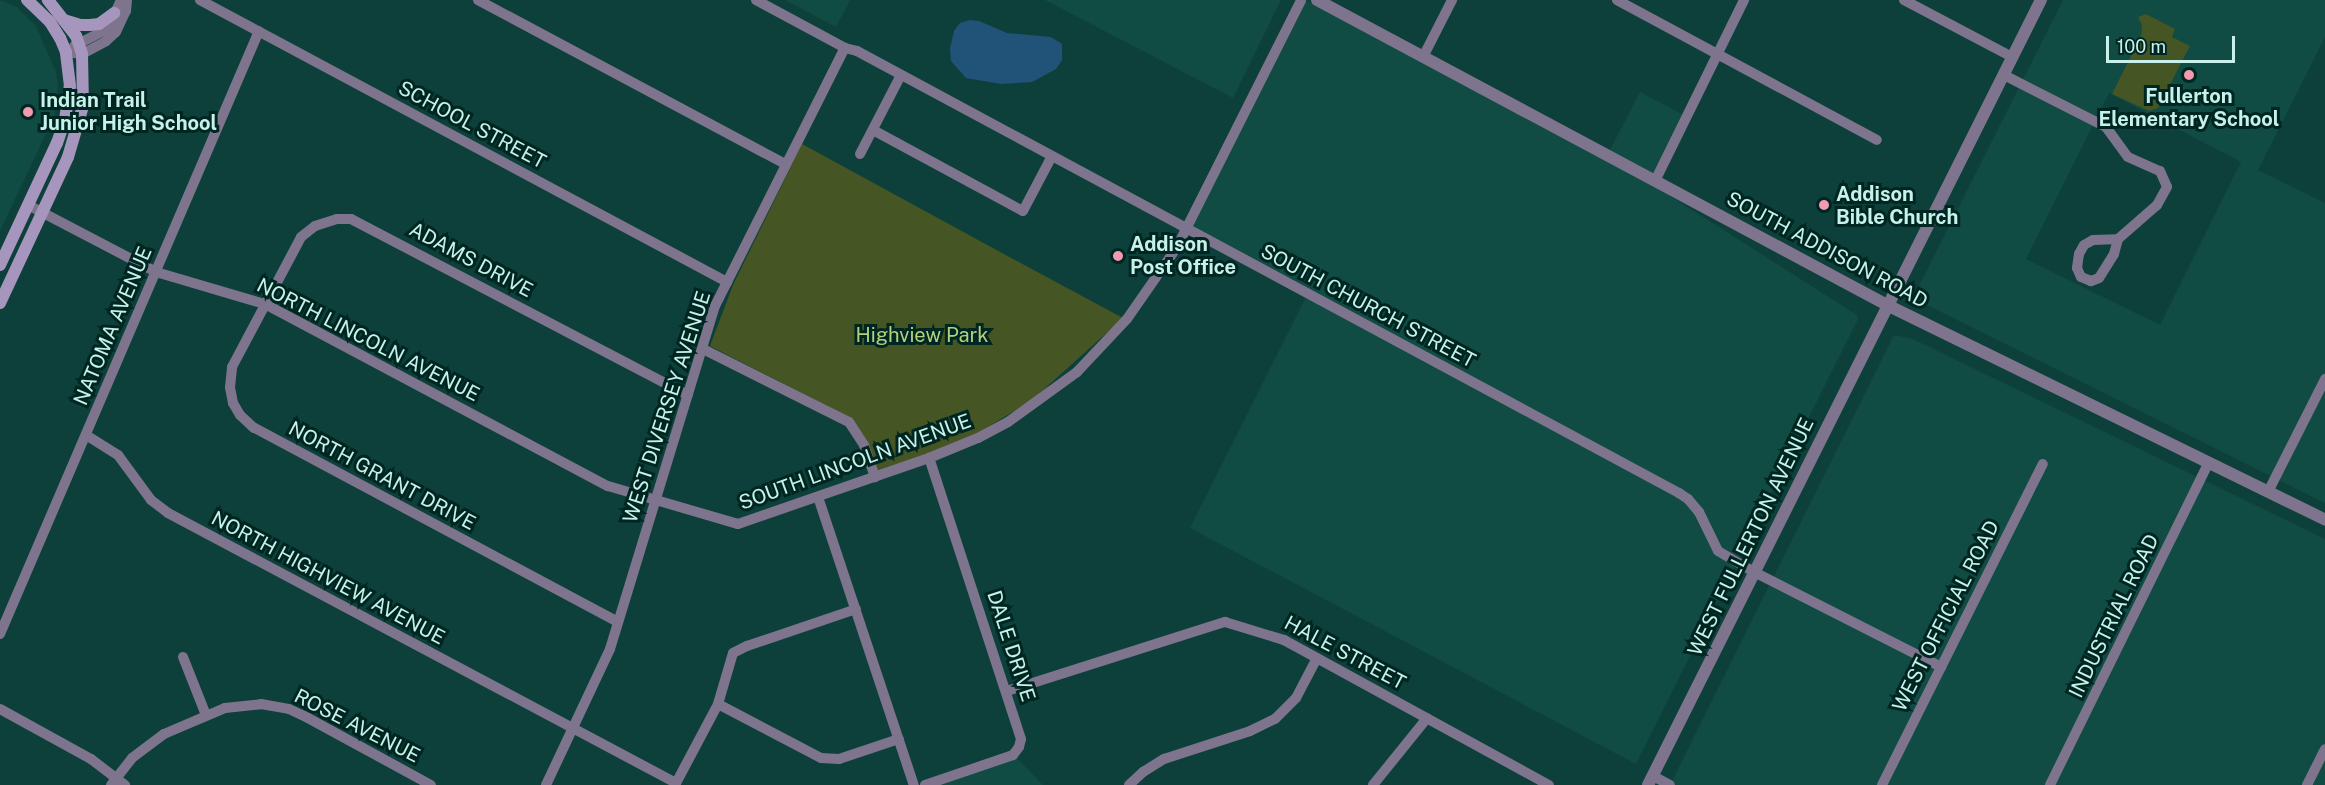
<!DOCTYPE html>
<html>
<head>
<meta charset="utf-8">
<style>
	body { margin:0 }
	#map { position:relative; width:2325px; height:785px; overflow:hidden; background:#0e403b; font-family:"Public Sans",sans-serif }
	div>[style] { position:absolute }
	.built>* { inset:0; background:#104b44 }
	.green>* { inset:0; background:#455523 }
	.water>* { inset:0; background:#215379 }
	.minor>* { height:10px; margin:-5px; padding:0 5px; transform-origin:5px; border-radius:5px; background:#7f748d }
	.tertiary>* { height:12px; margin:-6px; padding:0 6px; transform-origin:6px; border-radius:6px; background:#7f748d }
	.secondary>* { height:12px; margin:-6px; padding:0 6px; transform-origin:6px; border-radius:6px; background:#a696bd }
	.dots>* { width:16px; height:16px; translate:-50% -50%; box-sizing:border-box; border:3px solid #002621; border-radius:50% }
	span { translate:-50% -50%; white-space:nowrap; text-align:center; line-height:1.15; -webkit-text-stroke:6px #002621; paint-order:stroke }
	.poi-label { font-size:20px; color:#c7f1ea; font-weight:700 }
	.left { translate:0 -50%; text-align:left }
	.street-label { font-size:20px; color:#c7f1ea }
	.park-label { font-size:20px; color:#b4d07e }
	.scale { position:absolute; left:2106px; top:36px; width:129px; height:27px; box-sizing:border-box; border:3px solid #c7f1ea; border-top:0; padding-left:8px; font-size:18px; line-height:21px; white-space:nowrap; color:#c7f1ea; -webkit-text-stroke:4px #002621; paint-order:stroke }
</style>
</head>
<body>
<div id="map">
	<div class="built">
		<i style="clip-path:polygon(0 0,17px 7px,36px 26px,56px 72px,58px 88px,54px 117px,0 231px)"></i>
		<i style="clip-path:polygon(785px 0,850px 0,836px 27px)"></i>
		<i style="clip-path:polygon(1045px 0,1281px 0,1233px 98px)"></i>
		<i style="clip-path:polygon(1306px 0,1653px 185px,1857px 315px,1858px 319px,1636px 764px,1190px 528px,1309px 291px,1191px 228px)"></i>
		<i style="clip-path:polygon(evenodd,2063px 0,2325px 0,2325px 37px,2258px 170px,2325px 203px,2325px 503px,1913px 298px,2063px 0,2109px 93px,2241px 162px,2160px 325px,2026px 259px,2109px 93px)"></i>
		<i style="clip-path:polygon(1640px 92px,1686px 116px,1654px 177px,1609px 152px)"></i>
		<i style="clip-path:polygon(1894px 335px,1913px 339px,2325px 539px,2325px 785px,1670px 785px)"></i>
		<i style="clip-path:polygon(1015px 756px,1043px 785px,933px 785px)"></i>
	</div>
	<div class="green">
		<i style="clip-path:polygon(2146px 14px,2175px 29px,2172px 37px,2190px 46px,2158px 108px,2149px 111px,2112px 94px,2141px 36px,2142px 25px,2138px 17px)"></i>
		<i style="clip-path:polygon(802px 144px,1013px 259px,1123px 318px,1031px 401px,971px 437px,878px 472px,839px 412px,710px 346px,733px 285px)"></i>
	</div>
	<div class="water">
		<i style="clip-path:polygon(970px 20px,979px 21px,1007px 33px,1051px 37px,1062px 44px,1062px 60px,1056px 69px,1032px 82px,1001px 84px,966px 78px,951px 61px,950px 49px,954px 31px,960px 23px)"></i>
	</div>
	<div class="minor">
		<i style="left:200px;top:0;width:598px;rotate:28.15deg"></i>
		<i style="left:478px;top:0;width:348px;rotate:28.1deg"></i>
		<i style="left:756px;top:0;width:101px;rotate:28.3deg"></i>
		<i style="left:845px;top:48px;width:12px;rotate:14deg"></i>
		<i style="left:857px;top:51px;width:933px;rotate:28.27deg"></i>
		<i style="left:1679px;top:493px;width:11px;rotate:34deg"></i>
		<i style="left:1688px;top:499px;width:17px;rotate:50deg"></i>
		<i style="left:1699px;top:512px;width:43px;rotate:64deg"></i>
		<i style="left:1718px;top:551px;width:42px;rotate:30.3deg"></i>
		<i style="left:1754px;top:572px;width:210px;rotate:26.9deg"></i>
		<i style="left:1617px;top:0;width:295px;rotate:28.3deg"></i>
		<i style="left:1904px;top:0;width:122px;rotate:27.8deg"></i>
		<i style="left:74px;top:46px;width:38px;rotate:-27deg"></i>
		<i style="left:108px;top:29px;width:32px;rotate:-66deg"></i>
		<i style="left:66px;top:52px;width:16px;rotate:7deg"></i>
		<i style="left:82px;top:54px;width:27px;rotate:-28deg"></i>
		<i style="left:106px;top:41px;width:13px;rotate:-42deg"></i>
		<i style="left:116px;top:32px;width:23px;rotate:-65deg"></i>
		<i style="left:126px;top:11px;width:11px;rotate:-85deg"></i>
		<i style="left:1423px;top:57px;width:64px;rotate:-63deg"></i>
		<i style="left:2004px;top:75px;width:114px;rotate:27deg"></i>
		<i style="left:2106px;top:127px;width:37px;rotate:54deg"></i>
		<i style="left:2128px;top:157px;width:35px;rotate:24deg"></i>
		<i style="left:2160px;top:171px;width:17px;rotate:66deg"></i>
		<i style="left:2167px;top:187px;width:21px;rotate:119deg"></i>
		<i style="left:2157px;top:205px;width:52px;rotate:138.9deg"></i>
		<i style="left:873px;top:130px;width:170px;rotate:28.4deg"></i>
		<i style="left:1023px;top:211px;width:62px;rotate:-62.2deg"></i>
		<i style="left:860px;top:154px;width:89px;rotate:-62.6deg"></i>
		<i style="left:1655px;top:181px;width:202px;rotate:-63.8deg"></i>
		<i style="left:28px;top:205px;width:144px;rotate:27.6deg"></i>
		<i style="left:156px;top:272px;width:114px;rotate:16.4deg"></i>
		<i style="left:265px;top:304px;width:388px;rotate:28deg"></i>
		<i style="left:608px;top:486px;width:135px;rotate:16.3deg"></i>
		<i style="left:738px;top:524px;width:202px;rotate:-19.1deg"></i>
		<i style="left:929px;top:458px;width:53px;rotate:-22.2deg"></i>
		<i style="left:978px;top:438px;width:34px;rotate:-28deg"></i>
		<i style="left:1008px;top:422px;width:85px;rotate:-35.9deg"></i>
		<i style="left:1077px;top:372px;width:73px;rotate:-46.7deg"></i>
		<i style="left:1127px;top:319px;width:88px;rotate:-55.2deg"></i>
		<i style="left:1177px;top:247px;width:276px;rotate:-63.3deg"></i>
		<i style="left:2118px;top:239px;width:16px;rotate:105deg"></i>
		<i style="left:2114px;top:254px;width:28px;rotate:122deg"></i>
		<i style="left:2099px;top:278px;width:9px;rotate:159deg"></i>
		<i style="left:2091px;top:281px;width:11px;rotate:-158deg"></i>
		<i style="left:2081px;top:277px;width:10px;rotate:-114deg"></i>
		<i style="left:2077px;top:268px;width:14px;rotate:-82deg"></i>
		<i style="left:2079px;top:254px;width:10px;rotate:-61deg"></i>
		<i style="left:2084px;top:245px;width:10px;rotate:-29deg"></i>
		<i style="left:2093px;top:240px;width:25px;rotate:-2deg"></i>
		<i style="left:703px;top:349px;width:163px;rotate:26.6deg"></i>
		<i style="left:849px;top:422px;width:27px;rotate:57deg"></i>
		<i style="left:864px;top:445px;width:34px;rotate:71deg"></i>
		<i style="left:86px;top:435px;width:38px;rotate:32deg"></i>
		<i style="left:118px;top:455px;width:56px;rotate:53.7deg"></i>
		<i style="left:151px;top:500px;width:21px;rotate:37deg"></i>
		<i style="left:168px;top:513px;width:575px;rotate:27.99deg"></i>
		<i style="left:2268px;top:492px;width:127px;rotate:-63.2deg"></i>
		<i style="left:818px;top:497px;width:304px;rotate:71.6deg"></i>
		<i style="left:618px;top:622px;width:412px;rotate:-151.9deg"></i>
		<i style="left:254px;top:428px;width:19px;rotate:-137deg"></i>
		<i style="left:240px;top:415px;width:14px;rotate:-120deg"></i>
		<i style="left:233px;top:403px;width:16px;rotate:-101deg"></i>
		<i style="left:230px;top:387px;width:20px;rotate:-84deg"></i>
		<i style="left:232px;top:367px;width:147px;rotate:-62deg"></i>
		<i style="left:301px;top:237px;width:18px;rotate:-38deg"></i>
		<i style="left:315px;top:226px;width:23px;rotate:-18deg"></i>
		<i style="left:337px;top:219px;width:14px"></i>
		<i style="left:351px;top:219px;width:380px;rotate:27.6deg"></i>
		<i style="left:0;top:634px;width:656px;rotate:-66.76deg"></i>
		<i style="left:183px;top:657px;width:62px;rotate:68.4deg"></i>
		<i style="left:1007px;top:691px;width:229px;rotate:-17.6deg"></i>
		<i style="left:1225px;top:622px;width:62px;rotate:17deg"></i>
		<i style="left:1284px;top:640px;width:302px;rotate:28.7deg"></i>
		<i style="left:718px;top:704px;width:116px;rotate:27.7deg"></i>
		<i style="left:821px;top:758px;width:18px;rotate:3deg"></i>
		<i style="left:839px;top:759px;width:63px;rotate:-18.4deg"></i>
		<i style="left:0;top:709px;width:104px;rotate:28.8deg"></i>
		<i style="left:91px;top:759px;width:43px;rotate:37.4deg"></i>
		<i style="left:1653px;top:776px;width:19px;rotate:28deg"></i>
		<i style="left:111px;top:785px;width:34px;rotate:-52deg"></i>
		<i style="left:132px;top:758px;width:40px;rotate:-37deg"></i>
		<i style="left:164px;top:734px;width:66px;rotate:-23.1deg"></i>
		<i style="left:225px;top:708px;width:36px;rotate:-6deg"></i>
		<i style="left:261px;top:704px;width:28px;rotate:10deg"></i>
		<i style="left:289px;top:709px;width:21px;rotate:25deg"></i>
		<i style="left:308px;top:718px;width:140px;rotate:28.6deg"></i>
		<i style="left:546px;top:785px;width:150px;rotate:-64.8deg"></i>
		<i style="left:610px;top:649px;width:359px;rotate:-73deg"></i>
		<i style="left:715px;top:306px;width:289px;rotate:-63.3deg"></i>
		<i style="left:675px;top:785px;width:92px;rotate:-62deg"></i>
		<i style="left:718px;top:704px;width:53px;rotate:-73.6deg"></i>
		<i style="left:733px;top:653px;width:16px;rotate:-27deg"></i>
		<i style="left:747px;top:646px;width:115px;rotate:-18.7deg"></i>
		<i style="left:925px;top:785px;width:93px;rotate:-18.8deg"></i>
		<i style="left:1013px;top:755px;width:10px;rotate:-53deg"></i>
		<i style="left:1019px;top:747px;width:8px;rotate:-76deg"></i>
		<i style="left:1021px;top:739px;width:296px;rotate:-108.1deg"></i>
		<i style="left:1129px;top:785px;width:19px;rotate:-43deg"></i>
		<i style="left:1143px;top:772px;width:25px;rotate:-32deg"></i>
		<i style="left:1164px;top:759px;width:90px;rotate:-18deg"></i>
		<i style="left:1250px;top:731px;width:28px;rotate:-26deg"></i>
		<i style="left:1275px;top:719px;width:30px;rotate:-45deg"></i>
		<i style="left:1296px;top:698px;width:45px;rotate:-62.3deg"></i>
		<i style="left:1373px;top:785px;width:86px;rotate:-51.1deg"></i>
		<i style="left:1882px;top:785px;width:359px;rotate:-63.4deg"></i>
		<i style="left:2050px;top:785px;width:360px;rotate:-63.8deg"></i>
		<i style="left:2307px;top:785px;width:40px;rotate:-63.4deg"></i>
	</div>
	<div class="tertiary">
		<i style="left:1317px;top:0;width:646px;rotate:28.15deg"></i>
		<i style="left:1887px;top:305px;width:488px;rotate:26.1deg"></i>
		<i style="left:1648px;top:785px;width:878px;rotate:-63.41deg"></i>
	</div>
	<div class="secondary">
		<i style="left:64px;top:20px;width:17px;rotate:17deg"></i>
		<i style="left:80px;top:25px;width:10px"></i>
		<i style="left:90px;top:25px;width:9px;rotate:-6deg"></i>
		<i style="left:99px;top:24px;width:19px;rotate:-36deg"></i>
		<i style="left:0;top:265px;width:135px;rotate:-65deg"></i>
		<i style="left:57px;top:143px;width:24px;rotate:-71deg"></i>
		<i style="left:65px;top:120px;width:34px;rotate:-82deg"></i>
		<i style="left:70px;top:86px;width:34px;rotate:-97deg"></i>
		<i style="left:66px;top:52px;width:15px;rotate:-113deg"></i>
		<i style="left:60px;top:38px;width:19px;rotate:-122deg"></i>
		<i style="left:50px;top:22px;width:32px;rotate:-136deg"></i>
		<i style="left:0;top:303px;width:161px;rotate:-65deg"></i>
		<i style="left:68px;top:157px;width:53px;rotate:-73.6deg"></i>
		<i style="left:83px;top:106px;width:52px;rotate:-91.1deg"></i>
		<i style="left:82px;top:54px;width:19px;rotate:-108deg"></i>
		<i style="left:76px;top:36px;width:46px;rotate:-127.9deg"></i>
	</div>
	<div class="dots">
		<i style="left:2189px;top:75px;background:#f29aaf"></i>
		<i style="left:28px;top:112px;background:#f29aaf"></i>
		<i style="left:1824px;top:205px;background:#f29aaf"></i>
		<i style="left:1118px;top:256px;background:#f29aaf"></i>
	</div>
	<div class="poi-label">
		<span style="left:2189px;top:108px">Fullerton<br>Elementary School</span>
		<span class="left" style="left:40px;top:112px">Indian Trail<br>Junior High School</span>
		<span class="left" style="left:1836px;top:206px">Addison<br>Bible Church</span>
		<span class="left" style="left:1130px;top:256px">Addison<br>Post Office</span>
	</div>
	<div class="street-label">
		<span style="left:472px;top:125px;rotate:28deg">SCHOOL STREET</span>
		<span style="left:1827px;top:250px;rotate:28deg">SOUTH ADDISON ROAD</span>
		<span style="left:471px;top:260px;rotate:28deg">ADAMS DRIVE</span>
		<span style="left:1368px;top:306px;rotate:28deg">SOUTH CHURCH STREET</span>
		<span style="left:113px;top:326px;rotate:-67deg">NATOMA AVENUE</span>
		<span style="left:368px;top:340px;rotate:27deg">NORTH LINCOLN AVENUE</span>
		<span style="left:667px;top:407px;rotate:-72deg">WEST DIVERSEY AVENUE</span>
		<span style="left:855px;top:462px;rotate:-20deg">SOUTH LINCOLN AVENUE</span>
		<span style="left:382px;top:476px;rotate:28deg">NORTH GRANT DRIVE</span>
		<span style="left:1751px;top:537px;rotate:-64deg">WEST FULLERTON AVENUE</span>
		<span style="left:328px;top:578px;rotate:28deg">NORTH HIGHVIEW AVENUE</span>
		<span style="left:1946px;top:616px;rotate:-63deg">WEST OFFICIAL ROAD</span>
		<span style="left:2114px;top:616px;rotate:-64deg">INDUSTRIAL ROAD</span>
		<span style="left:1011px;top:646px;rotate:72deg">DALE DRIVE</span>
		<span style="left:1345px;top:653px;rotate:28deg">HALE STREET</span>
		<span style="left:357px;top:726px;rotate:27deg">ROSE AVENUE</span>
	</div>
	<div class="park-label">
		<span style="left:922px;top:335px">Highview Park</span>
	</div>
	<div class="scale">100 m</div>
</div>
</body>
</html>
